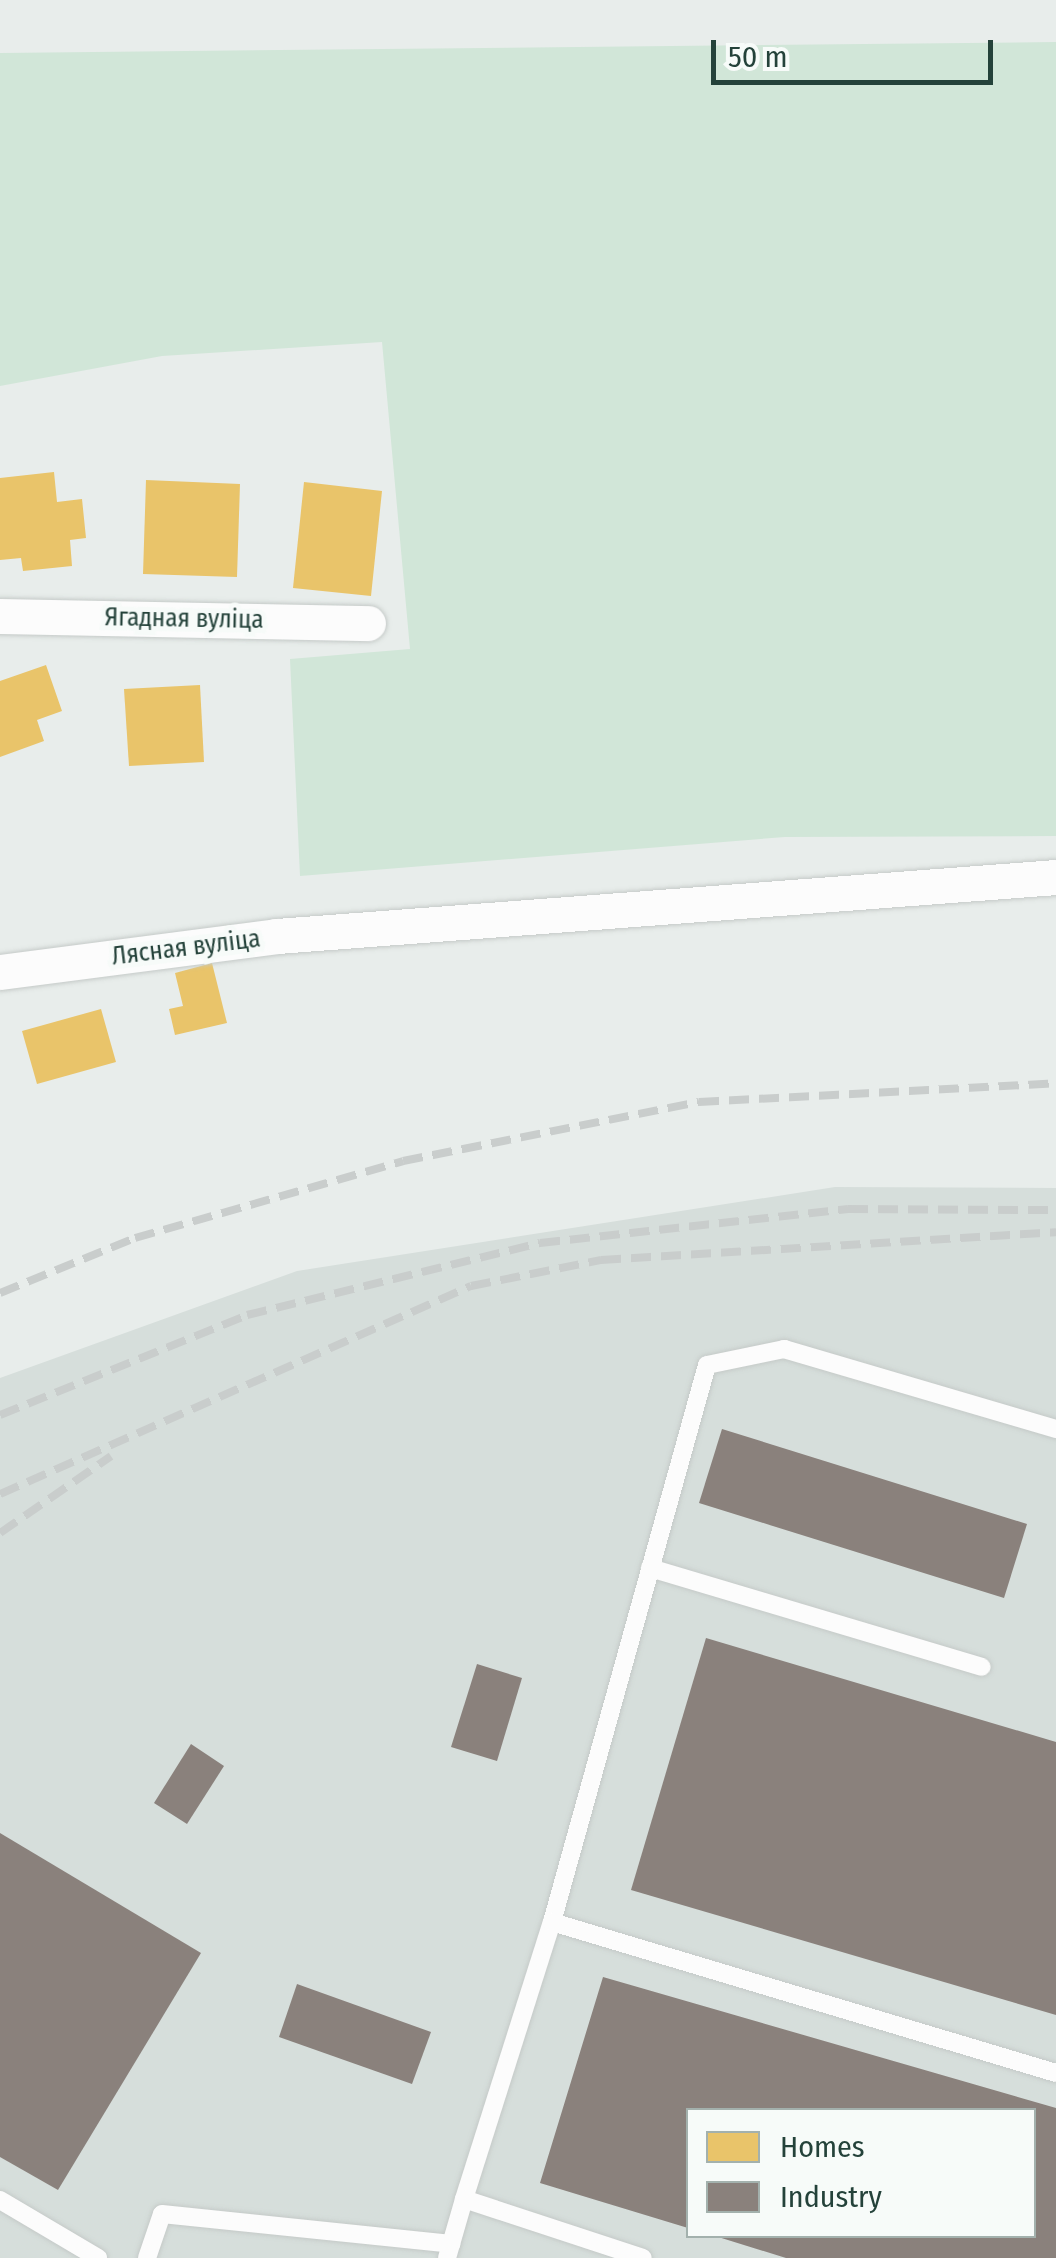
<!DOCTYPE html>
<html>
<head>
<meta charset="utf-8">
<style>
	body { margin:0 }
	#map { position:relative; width:1056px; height:2258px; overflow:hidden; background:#e8edeb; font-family:"Fira Sans Condensed",sans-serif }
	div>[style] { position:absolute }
	.built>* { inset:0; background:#d6dedb }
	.green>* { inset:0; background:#d1e6d8 }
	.homes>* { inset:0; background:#e9c46a }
	.industry>* { inset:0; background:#8a817c }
	.roads { filter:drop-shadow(0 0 2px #c5cac8) drop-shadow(0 0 2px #c5cac8) }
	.lane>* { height:18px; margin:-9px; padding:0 9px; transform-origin:9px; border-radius:9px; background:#fcfcfc }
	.street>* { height:35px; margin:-17.5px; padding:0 17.5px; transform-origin:17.5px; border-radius:17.5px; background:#fcfcfc }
	.rail>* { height:8px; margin-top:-4px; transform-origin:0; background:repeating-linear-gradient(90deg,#c9cdcc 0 20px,transparent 0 30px) }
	span { translate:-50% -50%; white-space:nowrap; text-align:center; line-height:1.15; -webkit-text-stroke:10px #f7fbf9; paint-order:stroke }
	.street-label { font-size:25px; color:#24423a }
	.legend { position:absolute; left:686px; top:2108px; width:350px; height:130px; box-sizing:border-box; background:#f7fbf9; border:2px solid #a3b1ad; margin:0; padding:12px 18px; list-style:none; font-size:30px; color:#24423a }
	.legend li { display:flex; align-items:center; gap:20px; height:50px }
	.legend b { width:50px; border:2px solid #a3b1ad }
	.scale { position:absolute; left:711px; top:40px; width:282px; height:45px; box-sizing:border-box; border:5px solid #24423a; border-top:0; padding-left:12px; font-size:30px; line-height:35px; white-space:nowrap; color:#24423a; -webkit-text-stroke:8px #f7fbf9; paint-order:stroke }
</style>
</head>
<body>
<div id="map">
	<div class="built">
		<i style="clip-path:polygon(evenodd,835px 1187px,1056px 1188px,1056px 2258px,0 2258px,0 1378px,297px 1271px,835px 1187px,688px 2110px,1034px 2110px,1034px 2236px,688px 2236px,688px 2110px)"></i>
	</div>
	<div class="green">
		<i style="clip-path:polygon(1056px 42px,1056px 836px,785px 837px,300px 876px,290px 659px,410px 649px,382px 342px,162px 356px,0 386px,0 53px)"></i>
	</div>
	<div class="homes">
		<i style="clip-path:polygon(54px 472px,57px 502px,82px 499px,86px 538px,70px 540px,72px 566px,23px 571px,21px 558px,0 560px,0 478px)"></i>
		<i style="clip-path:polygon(146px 480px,240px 484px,237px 577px,143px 574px)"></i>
		<i style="clip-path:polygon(304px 482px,382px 491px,371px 596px,293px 588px)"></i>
		<i style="clip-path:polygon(46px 665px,62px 711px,37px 720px,44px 741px,0 757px,0 681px)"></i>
		<i style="clip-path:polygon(200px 685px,204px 762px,129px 766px,124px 689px)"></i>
		<i style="clip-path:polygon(212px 963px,227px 1023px,175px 1035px,169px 1009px,183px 1006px,175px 973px)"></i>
		<i style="clip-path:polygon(101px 1009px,116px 1062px,37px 1084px,22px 1031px)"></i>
	</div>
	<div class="industry">
		<i style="clip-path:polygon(722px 1429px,1027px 1524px,1004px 1598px,699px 1503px)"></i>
		<i style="clip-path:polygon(706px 1638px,1056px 1742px,1056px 2015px,631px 1890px)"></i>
		<i style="clip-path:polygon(477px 1664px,522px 1678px,497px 1761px,451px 1747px)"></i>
		<i style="clip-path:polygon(191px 1744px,224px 1766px,187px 1824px,154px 1803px)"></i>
		<i style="clip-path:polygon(0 1833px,201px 1953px,58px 2190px,0 2157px)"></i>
		<i style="clip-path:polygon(603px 1977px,1056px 2108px,1056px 2258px,786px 2258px,715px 2236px,1034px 2236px,1034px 2110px,688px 2110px,688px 2228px,540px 2183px)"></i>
		<i style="clip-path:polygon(297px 1984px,431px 2032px,412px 2084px,279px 2037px)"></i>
	</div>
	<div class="roads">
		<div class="lane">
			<i style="left:650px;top:1568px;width:346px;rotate:16.6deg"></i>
			<i style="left:552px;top:1922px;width:578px;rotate:-74.45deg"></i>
			<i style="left:707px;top:1365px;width:79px;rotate:-11.7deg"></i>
			<i style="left:784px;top:1349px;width:284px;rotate:16.4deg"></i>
			<i style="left:464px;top:2199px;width:291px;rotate:-72.4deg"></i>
			<i style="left:552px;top:1922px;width:526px;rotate:16.68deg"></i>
			<i style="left:0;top:2200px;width:114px;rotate:30.6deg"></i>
			<i style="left:147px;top:2258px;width:46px;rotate:-71.2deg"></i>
			<i style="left:162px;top:2214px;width:291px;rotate:5.9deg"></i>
			<i style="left:447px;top:2258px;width:61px;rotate:-73.9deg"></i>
			<i style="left:464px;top:2199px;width:188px;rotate:18.2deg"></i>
		</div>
		<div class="street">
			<i style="left:0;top:616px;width:368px;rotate:1.1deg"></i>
			<i style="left:0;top:972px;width:279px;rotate:-7.4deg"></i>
			<i style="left:277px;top:936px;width:781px;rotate:-4.33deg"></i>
		</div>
	</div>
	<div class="rail">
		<i style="left:0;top:1293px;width:146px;rotate:-22.2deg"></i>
		<i style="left:135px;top:1238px;width:279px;rotate:-16deg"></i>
		<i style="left:403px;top:1161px;width:302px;rotate:-11.3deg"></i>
		<i style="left:699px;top:1102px;width:358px;rotate:-3deg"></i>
		<i style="left:0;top:1415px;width:266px;rotate:-22deg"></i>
		<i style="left:247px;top:1315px;width:302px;rotate:-13.8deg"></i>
		<i style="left:540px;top:1243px;width:310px;rotate:-6.3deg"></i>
		<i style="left:848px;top:1209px;width:208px;rotate:0.3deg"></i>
		<i style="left:0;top:1494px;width:515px;rotate:-23.83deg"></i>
		<i style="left:471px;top:1286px;width:133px;rotate:-11.3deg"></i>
		<i style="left:601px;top:1260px;width:456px;rotate:-3.5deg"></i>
		<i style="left:0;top:1533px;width:135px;rotate:-34.7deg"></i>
	</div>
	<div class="street-label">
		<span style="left:184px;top:619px;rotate:1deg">Ягадная вуліца</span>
		<span style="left:186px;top:948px;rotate:-7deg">Лясная вуліца</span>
	</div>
	<ul class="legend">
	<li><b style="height:28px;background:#e9c46a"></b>Homes</li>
	<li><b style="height:28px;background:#8a817c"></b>Industry</li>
	</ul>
	<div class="scale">50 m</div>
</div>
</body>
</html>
